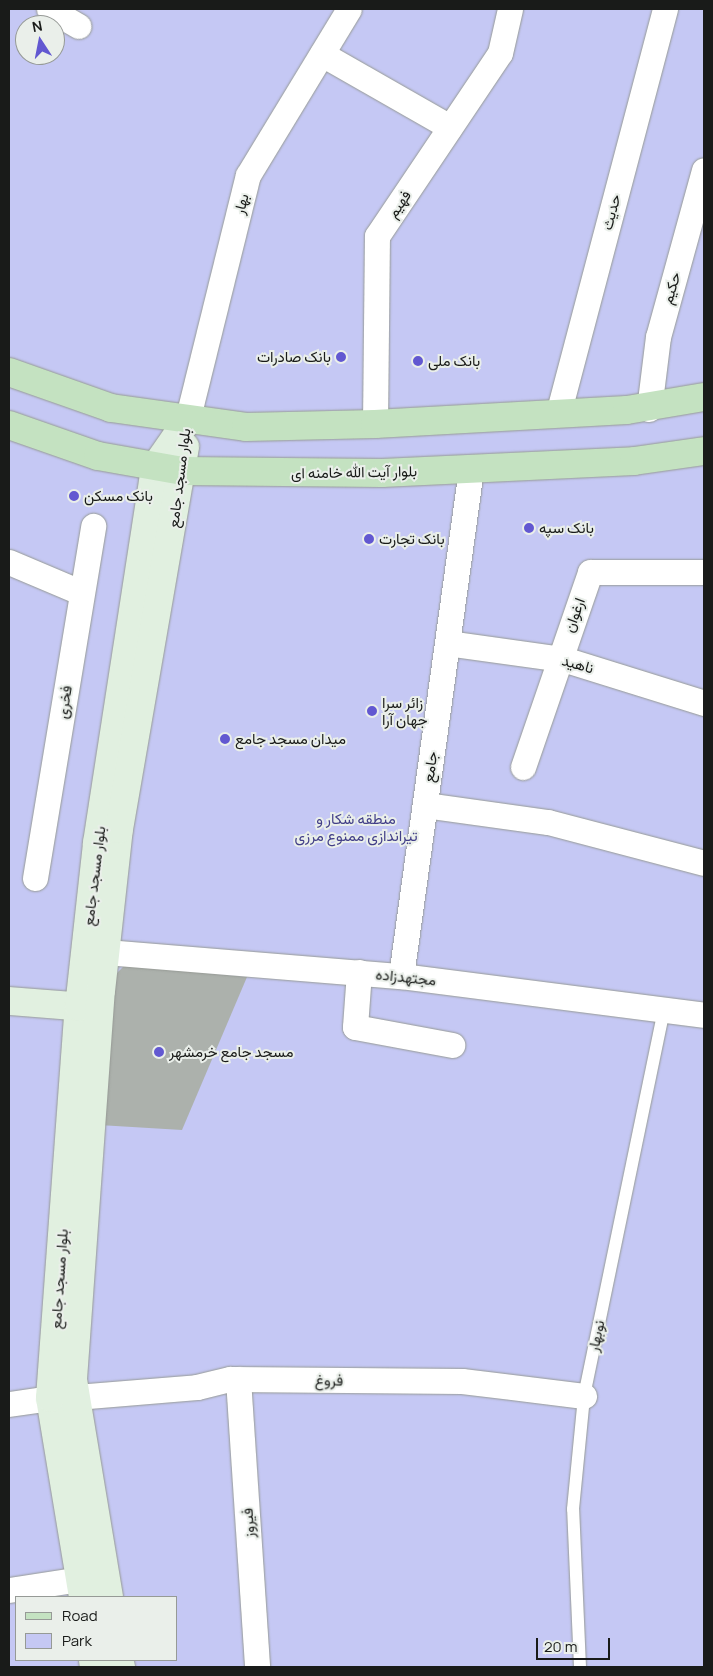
<!DOCTYPE html>
<html>
<head>
<meta charset="utf-8">
<style>
	body { margin:0 }
	#map { position:relative; width:713px; height:1676px; overflow:hidden; background:#eaefea; font-family:Manrope,Vazirmatn,sans-serif }
	div>[style] { position:absolute }
	.green>* { inset:0; background:#c5c8f4 }
	.building>* { inset:0; background:#acb1ac }
	.roads { filter:drop-shadow(0 0 1px #969a95) drop-shadow(0 0 1px #969a95) }
	.service>* { height:12px; margin:-6px; padding:0 6px; transform-origin:6px; border-radius:6px; background:#fff }
	.minor>* { height:25px; margin:-12.5px; padding:0 12.5px; transform-origin:12.5px; border-radius:12.5px; background:#fff }
	.secondary>* { height:28px; margin:-14px; padding:0 14px; transform-origin:14px; border-radius:14px; background:#e1f0e0 }
	.primary>* { height:28px; margin:-14px; padding:0 14px; transform-origin:14px; border-radius:14px; background:#c4e2c1 }
	.dots>* { width:14px; height:14px; translate:-50% -50%; box-sizing:border-box; border:2px solid #eaefea; border-radius:50% }
	span { translate:-50% -50%; white-space:nowrap; text-align:center; line-height:1.15; -webkit-text-stroke:4px #eaefea; paint-order:stroke }
	.street-label { font-size:15px; color:#191b19 }
	.poi-label { font-size:15px; color:#191b19 }
	.right { translate:-100% -50%; text-align:right }
	.left { translate:0 -50%; text-align:left }
	.park-label { font-size:15px; color:#423f88 }
	.frame { position:absolute; inset:0; border:10px solid #191b19; pointer-events:none }
	.legend { position:absolute; left:15px; top:1596px; width:162px; height:65px; box-sizing:border-box; background:#eaefea; border:1px solid #969a96; margin:0; padding:6px 9px; list-style:none; font-size:15px; color:#191b19 }
	.legend li { display:flex; align-items:center; gap:10px; height:25px }
	.legend b { width:25px; border:1px solid #969a96 }
	.north { position:absolute; left:15px; top:15px; width:50px; height:50px; box-sizing:border-box; background:#eaefea; border:1px solid #969a96; border-radius:50%; rotate:349deg; font-size:14px; font-weight:700; line-height:20px; text-align:center; color:#191b19 }
	.north::after { content:''; display:block; margin:auto; width:18px; height:22px; background:#6258d1; clip-path:polygon(50% 0,100% 100%,50% 72%,0 100%) }
	.scale { position:absolute; left:536px; top:1638px; width:74px; height:22px; box-sizing:border-box; border:2px solid #191b19; border-top:0; padding-left:6px; font-size:15px; line-height:18px; white-space:nowrap; color:#191b19; -webkit-text-stroke:4px #eaefea; paint-order:stroke }
</style>
</head>
<body>
<div id="map">
	<div class="green">
		<i style="clip-path:polygon(evenodd,9px 9px,704px 9px,704px 1667px,9px 1667px,9px 9px,25px 25px,55px 25px,55px 55px,25px 55px,25px 25px,9px 9px,16px 1597px,176px 1597px,176px 1660px,16px 1660px,16px 1597px)"></i>
	</div>
	<div class="building">
		<i style="clip-path:polygon(125px 965px,247px 977px,182px 1130px,99px 1125px,110px 980px)"></i>
	</div>
	<div class="roads">
		<div class="service">
			<i style="left:580px;top:1667px;width:158px;rotate:-92.5deg"></i>
			<i style="left:573px;top:1509px;width:114px;rotate:-84.4deg"></i>
			<i style="left:584px;top:1396px;width:394px;rotate:-78.3deg"></i>
		</div>
		<div class="minor">
			<i style="left:49px;top:9px;width:34px;rotate:30deg"></i>
			<i style="left:322px;top:54px;width:147px;rotate:29.7deg"></i>
			<i style="left:649px;top:409px;width:73px;rotate:-82.9deg"></i>
			<i style="left:658px;top:337px;width:173px;rotate:-74.6deg"></i>
			<i style="left:558px;top:414px;width:419px;rotate:-75.2deg"></i>
			<i style="left:187px;top:421px;width:253px;rotate:-76.1deg"></i>
			<i style="left:248px;top:175px;width:194px;rotate:-58.7deg"></i>
			<i style="left:375px;top:424px;width:188px;rotate:-89.4deg"></i>
			<i style="left:377px;top:236px;width:220px;rotate:-56.1deg"></i>
			<i style="left:500px;top:53px;width:45px;rotate:-77.2deg"></i>
			<i style="left:9px;top:562px;width:77px;rotate:22.9deg"></i>
			<i style="left:447px;top:643px;width:117px;rotate:7.9deg"></i>
			<i style="left:563px;top:659px;width:148px;rotate:17.3deg"></i>
			<i style="left:523px;top:767px;width:206px;rotate:-71deg"></i>
			<i style="left:590px;top:572px;width:114px"></i>
			<i style="left:425px;top:805px;width:124px;rotate:7.9deg"></i>
			<i style="left:548px;top:822px;width:161px;rotate:14.7deg"></i>
			<i style="left:35px;top:878px;width:357px;rotate:-80.6deg"></i>
			<i style="left:106px;top:952px;width:296px;rotate:4.7deg"></i>
			<i style="left:401px;top:976px;width:305px;rotate:7.3deg"></i>
			<i style="left:359px;top:972px;width:55px;rotate:94.2deg"></i>
			<i style="left:355px;top:1027px;width:99px;rotate:10.5deg"></i>
			<i style="left:401px;top:976px;width:512px;rotate:-82.14deg"></i>
			<i style="left:238px;top:1379px;width:289px;rotate:86.2deg"></i>
			<i style="left:76px;top:1397px;width:121px;rotate:-4.7deg"></i>
			<i style="left:197px;top:1387px;width:34px;rotate:-14deg"></i>
			<i style="left:230px;top:1379px;width:232px;rotate:0.5deg"></i>
			<i style="left:462px;top:1381px;width:123px;rotate:7deg"></i>
			<i style="left:9px;top:1404px;width:41px;rotate:-8.3deg"></i>
			<i style="left:9px;top:1590px;width:72px;rotate:-8.8deg"></i>
		</div>
		<div class="secondary">
			<i style="left:9px;top:1001px;width:88px;rotate:4.5deg"></i>
			<i style="left:83px;top:1597px;width:202px;rotate:-99.4deg"></i>
			<i style="left:50px;top:1398px;width:392px;rotate:-85.8deg"></i>
			<i style="left:79px;top:1007px;width:165px;rotate:-83.7deg"></i>
			<i style="left:97px;top:843px;width:380px;rotate:-81.2deg"></i>
			<i style="left:155px;top:467px;width:56px;rotate:-55.2deg"></i>
			<i style="left:109px;top:1597px;width:221px;rotate:-99.4deg"></i>
			<i style="left:73px;top:1379px;width:389px;rotate:-85.9deg"></i>
			<i style="left:101px;top:991px;width:163px;rotate:-83.7deg"></i>
			<i style="left:119px;top:829px;width:388px;rotate:-80.2deg"></i>
			<i style="left:93px;top:1660px;width:7px;rotate:82deg"></i>
			<i style="left:119px;top:1660px;width:7px;rotate:74deg"></i>
		</div>
		<div class="primary">
			<i style="left:9px;top:372px;width:108px;rotate:19.4deg"></i>
			<i style="left:111px;top:408px;width:136px;rotate:8deg"></i>
			<i style="left:246px;top:427px;width:129px;rotate:-1.3deg"></i>
			<i style="left:375px;top:424px;width:252px;rotate:-3.2deg"></i>
			<i style="left:627px;top:410px;width:78px;rotate:-9.6deg"></i>
			<i style="left:9px;top:425px;width:94px;rotate:19.2deg"></i>
			<i style="left:98px;top:456px;width:86px;rotate:10deg"></i>
			<i style="left:183px;top:471px;width:199px;rotate:0.6deg"></i>
			<i style="left:382px;top:473px;width:252px;rotate:-2.7deg"></i>
			<i style="left:634px;top:461px;width:71px;rotate:-8.1deg"></i>
		</div>
	</div>
	<div class="dots">
		<i style="left:341px;top:357px;background:#6258d1"></i>
		<i style="left:418px;top:361px;background:#6258d1"></i>
		<i style="left:74px;top:496px;background:#6258d1"></i>
		<i style="left:529px;top:528px;background:#6258d1"></i>
		<i style="left:369px;top:539px;background:#6258d1"></i>
		<i style="left:372px;top:711px;background:#6258d1"></i>
		<i style="left:225px;top:739px;background:#6258d1"></i>
		<i style="left:159px;top:1052px;background:#6258d1"></i>
	</div>
	<div class="street-label">
		<span style="left:241px;top:204px;rotate:-76deg">بهار</span>
		<span style="left:399px;top:204px;rotate:-56deg">فهیم</span>
		<span style="left:611px;top:212px;rotate:-75deg">حدیث</span>
		<span style="left:671px;top:288px;rotate:-74deg">حکیم</span>
		<span style="left:354px;top:472px;rotate:-1deg">بلوار آیت الله خامنه ای</span>
		<span style="left:179px;top:478px;rotate:-83deg">بلوار مسجد جامع</span>
		<span style="left:574px;top:615px;rotate:-70deg">ارغوان</span>
		<span style="left:578px;top:664px;rotate:16deg">ناهید</span>
		<span style="left:64px;top:702px;rotate:-81deg">فخری</span>
		<span style="left:430px;top:767px;rotate:-82deg">جامع</span>
		<span style="left:94px;top:876px;rotate:-83deg">بلوار مسجد جامع</span>
		<span style="left:406px;top:977px;rotate:6deg">مجتهدزاده</span>
		<span style="left:59px;top:1279px;rotate:-86deg">بلوار مسجد جامع</span>
		<span style="left:596px;top:1336px;rotate:-78deg">نوبهار</span>
		<span style="left:329px;top:1380px;rotate:1deg">فروغ</span>
		<span style="left:248px;top:1523px;rotate:-94deg">فیروز</span>
	</div>
	<div class="poi-label">
		<span class="right" style="left:331px;top:357px">بانک صادرات</span>
		<span class="left" style="left:428px;top:361px">بانک ملی</span>
		<span class="left" style="left:84px;top:496px">بانک مسکن</span>
		<span class="left" style="left:539px;top:528px">بانک سپه</span>
		<span class="left" style="left:379px;top:539px">بانک تجارت</span>
		<span class="left" style="left:382px;top:711px">زائر سرا<br>جهان آرا</span>
		<span class="left" style="left:235px;top:739px">میدان مسجد جامع</span>
		<span class="left" style="left:169px;top:1052px">مسجد جامع خرمشهر</span>
	</div>
	<div class="park-label">
		<span style="left:356px;top:827px">منطقه شکار و<br>تیراندازی ممنوع مرزی</span>
	</div>
	<div class="frame"></div>
	<ul class="legend">
	<li><b style="height:6px;background:#c4e2c1"></b>Road</li>
	<li><b style="height:14px;background:#c5c8f4"></b>Park</li>
	</ul>
	<div class="north">N</div>
	<div class="scale">20 m</div>
</div>
</body>
</html>
